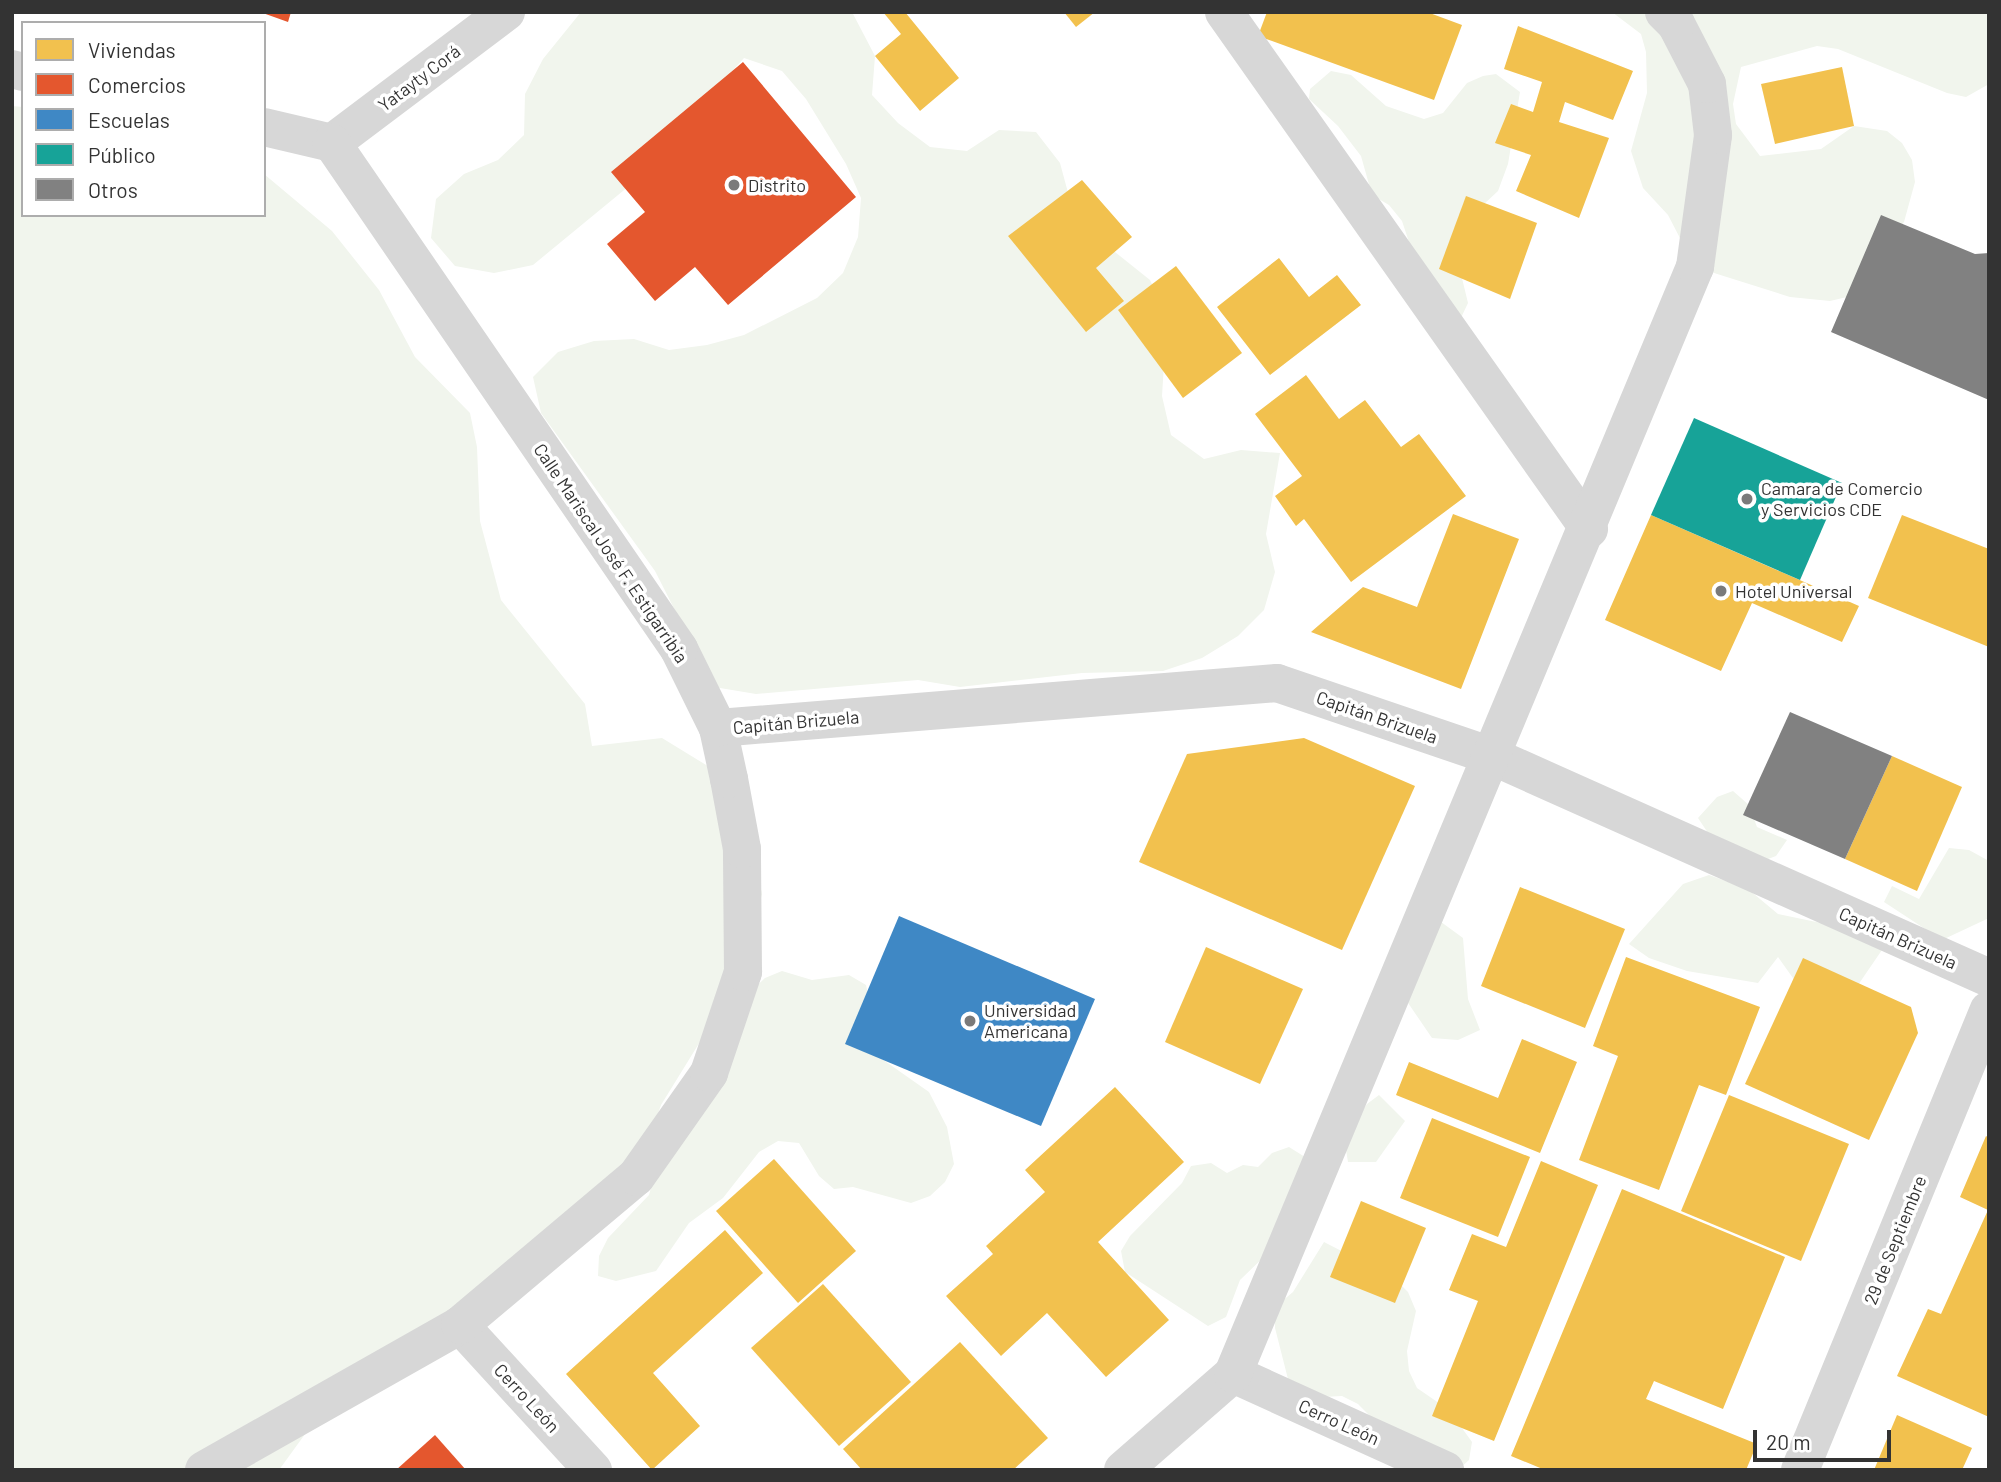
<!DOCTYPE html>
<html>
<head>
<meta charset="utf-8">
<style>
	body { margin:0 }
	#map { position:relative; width:2001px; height:1482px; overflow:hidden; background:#fff; font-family:Barlow,sans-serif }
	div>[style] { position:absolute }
	.green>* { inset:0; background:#f1f5ed }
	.homes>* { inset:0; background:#f2c14e }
	.shops>* { inset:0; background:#e4572e }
	.schools>* { inset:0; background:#3f88c5 }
	.public>* { inset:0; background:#17a398 }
	.building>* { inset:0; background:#818181 }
	.minor>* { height:38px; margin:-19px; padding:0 19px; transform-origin:19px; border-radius:19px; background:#d7d7d7 }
	.dots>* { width:19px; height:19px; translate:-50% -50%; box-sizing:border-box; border:4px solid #fff; border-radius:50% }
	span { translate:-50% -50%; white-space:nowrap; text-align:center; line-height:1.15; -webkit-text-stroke:7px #fff; paint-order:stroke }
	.street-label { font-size:18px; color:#333 }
	.poi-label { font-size:18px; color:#333 }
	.left { translate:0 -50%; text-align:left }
	.frame { position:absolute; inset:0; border:14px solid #333; pointer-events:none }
	.legend { position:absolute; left:21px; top:21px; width:245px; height:196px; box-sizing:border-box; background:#fff; border:2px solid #adadad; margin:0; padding:9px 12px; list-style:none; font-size:21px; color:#333 }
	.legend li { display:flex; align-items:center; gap:14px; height:35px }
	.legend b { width:35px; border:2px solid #adadad }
	.scale { position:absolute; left:1753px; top:1430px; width:138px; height:32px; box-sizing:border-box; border:4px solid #333; border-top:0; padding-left:9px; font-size:21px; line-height:24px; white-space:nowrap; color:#333; -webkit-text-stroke:5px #fff; paint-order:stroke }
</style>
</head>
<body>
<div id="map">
	<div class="green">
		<i style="clip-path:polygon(581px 12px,852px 12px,875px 56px,872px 95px,898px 123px,930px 147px,967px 151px,999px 130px,1036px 132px,1060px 163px,1070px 200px,1090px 232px,1150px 280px,1167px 316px,1162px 396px,1171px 435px,1204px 459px,1241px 450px,1280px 453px,1266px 534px,1275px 572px,1264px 610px,1238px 636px,1202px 658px,1163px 671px,1082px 673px,960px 687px,918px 680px,756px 694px,714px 687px,655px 571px,541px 413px,533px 377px,558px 352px,594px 341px,634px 339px,669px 350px,707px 345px,744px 335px,817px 298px,843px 273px,858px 237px,861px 198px,846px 164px,806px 99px,782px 71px,744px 58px,629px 186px,533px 265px,494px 273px,455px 266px,431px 238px,436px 199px,464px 174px,498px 160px,524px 135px,525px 94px,543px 59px)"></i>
		<i style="clip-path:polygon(1612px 12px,1989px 12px,1989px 84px,1966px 97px,1947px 93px,1838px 49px,1817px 46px,1741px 67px,1733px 104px,1736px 124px,1760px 156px,1821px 149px,1854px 126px,1887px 131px,1902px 143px,1912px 160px,1915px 182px,1904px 222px,1847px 297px,1830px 301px,1790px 297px,1695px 267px,1668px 215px,1643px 188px,1631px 151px,1647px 93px,1646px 52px,1641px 34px)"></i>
		<i style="clip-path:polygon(1331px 71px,1351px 75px,1386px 106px,1424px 119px,1443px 113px,1467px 83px,1483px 76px,1496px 74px,1520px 92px,1508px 164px,1498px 191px,1483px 205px,1461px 274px,1468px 303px,1459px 322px,1411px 248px,1402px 221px,1389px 205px,1372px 195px,1361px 156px,1338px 126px,1309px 99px,1310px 89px)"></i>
		<i style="clip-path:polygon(12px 106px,23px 107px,23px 215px,264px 215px,264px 174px,332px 231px,379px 290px,415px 357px,470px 413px,477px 447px,480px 521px,501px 600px,585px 704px,592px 746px,662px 738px,729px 779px,746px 817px,762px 894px,743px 972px,661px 1105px,636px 1177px,308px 1430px,279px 1470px,12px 1470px)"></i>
		<i style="clip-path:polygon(1733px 791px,1749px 805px,1757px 827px,1787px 840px,1776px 856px,1752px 865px,1714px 842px,1698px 818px,1717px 797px)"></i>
		<i style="clip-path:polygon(1949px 848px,1969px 850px,1989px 861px,1989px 918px,1942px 940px,1884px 902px,1892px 886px,1919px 899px)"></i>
		<i style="clip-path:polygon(1709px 875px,1748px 889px,1778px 914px,1845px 928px,1884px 947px,1843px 1007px,1800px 988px,1778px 957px,1758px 983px,1687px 971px,1649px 958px,1629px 944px,1683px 884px)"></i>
		<i style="clip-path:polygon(1437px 919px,1463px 938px,1468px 999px,1480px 1030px,1458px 1040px,1432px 1038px,1404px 997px)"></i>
		<i style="clip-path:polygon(782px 971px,812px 980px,849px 975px,866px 985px,882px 1059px,929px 1092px,947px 1127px,954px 1164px,945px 1182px,930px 1196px,911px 1203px,853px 1187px,834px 1189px,819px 1176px,799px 1143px,778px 1141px,759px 1152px,723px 1198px,689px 1223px,656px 1271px,616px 1281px,598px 1276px,599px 1256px,608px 1238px,649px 1195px,654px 1177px,751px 991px,765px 978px)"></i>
		<i style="clip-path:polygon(1379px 1095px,1405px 1121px,1376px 1162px,1348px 1162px,1344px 1138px,1367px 1104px)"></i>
		<i style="clip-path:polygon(1289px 1147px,1305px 1157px,1269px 1252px,1240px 1280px,1226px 1317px,1208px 1326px,1125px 1272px,1121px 1251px,1130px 1236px,1182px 1183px,1191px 1166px,1211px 1163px,1227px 1173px,1243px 1165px,1258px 1167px,1272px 1153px)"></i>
		<i style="clip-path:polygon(1324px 1242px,1394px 1278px,1408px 1292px,1416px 1311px,1407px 1351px,1409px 1371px,1417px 1388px,1449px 1410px,1472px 1442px,1469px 1460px,1458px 1470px,1373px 1419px,1358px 1404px,1342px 1396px,1323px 1397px,1289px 1383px,1275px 1328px,1275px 1307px,1293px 1292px)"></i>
	</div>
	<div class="homes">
		<i style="clip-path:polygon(883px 12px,905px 12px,959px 78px,920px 111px,875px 56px,901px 34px)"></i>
		<i style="clip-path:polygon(1064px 12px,1095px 12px,1076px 27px)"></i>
		<i style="clip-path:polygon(1267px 12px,1427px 12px,1462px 25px,1434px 100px,1258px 36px)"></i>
		<i style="clip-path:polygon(1518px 26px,1633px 71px,1613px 120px,1565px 102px,1559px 122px,1609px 138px,1579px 218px,1516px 191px,1531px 155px,1495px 143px,1511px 104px,1533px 112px,1542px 82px,1504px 69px)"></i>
		<i style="clip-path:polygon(1842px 67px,1854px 126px,1775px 144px,1761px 84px)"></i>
		<i style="clip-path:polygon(1082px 180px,1132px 237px,1096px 268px,1124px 301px,1086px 332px,1008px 236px)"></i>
		<i style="clip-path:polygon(1466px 196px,1537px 223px,1510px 299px,1439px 269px)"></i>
		<i style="clip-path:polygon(1279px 258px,1309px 297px,1337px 275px,1361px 305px,1270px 375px,1217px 307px)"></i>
		<i style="clip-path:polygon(1176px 266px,1242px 353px,1183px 398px,1118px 310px)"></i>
		<i style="clip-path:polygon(1306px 375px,1339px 419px,1365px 400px,1401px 447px,1419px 434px,1466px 496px,1351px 582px,1304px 519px,1296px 526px,1275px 496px,1302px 476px,1255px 414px)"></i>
		<i style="clip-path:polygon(1453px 514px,1519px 539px,1461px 689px,1311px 632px,1363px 587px,1417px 607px)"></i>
		<i style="clip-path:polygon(1651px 515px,1859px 606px,1842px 642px,1752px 603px,1721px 671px,1605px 620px)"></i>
		<i style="clip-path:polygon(1902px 515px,1989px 549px,1989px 647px,1868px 598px)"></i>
		<i style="clip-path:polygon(1304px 738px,1415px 786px,1342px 950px,1139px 862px,1187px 754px)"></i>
		<i style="clip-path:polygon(1892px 756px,1962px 787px,1917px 891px,1845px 859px)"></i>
		<i style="clip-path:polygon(1520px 887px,1625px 929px,1585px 1028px,1481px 986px)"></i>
		<i style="clip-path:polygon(1206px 947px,1303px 989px,1260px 1084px,1165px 1042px)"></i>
		<i style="clip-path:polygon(1626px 957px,1760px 1007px,1726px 1095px,1699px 1085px,1659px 1190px,1579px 1160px,1618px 1056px,1593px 1046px)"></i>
		<i style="clip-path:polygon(1803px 958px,1911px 1007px,1918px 1033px,1869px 1140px,1745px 1084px)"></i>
		<i style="clip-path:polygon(1522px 1039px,1577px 1062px,1540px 1153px,1396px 1095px,1409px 1062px,1498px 1098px)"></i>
		<i style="clip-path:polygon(1115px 1087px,1184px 1162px,1098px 1242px,1169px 1320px,1106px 1377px,1047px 1313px,1001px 1356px,946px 1296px,993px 1254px,986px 1246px,1045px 1192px,1025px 1170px)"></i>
		<i style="clip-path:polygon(1729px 1095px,1849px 1144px,1801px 1261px,1681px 1211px)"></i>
		<i style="clip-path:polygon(1432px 1118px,1530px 1157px,1498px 1237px,1400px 1198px)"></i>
		<i style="clip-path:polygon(1986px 1136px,1989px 1138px,1989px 1417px,1897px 1376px,1928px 1309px,1941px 1314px,1988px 1210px,1960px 1197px)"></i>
		<i style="clip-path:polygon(774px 1159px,856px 1251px,798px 1303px,716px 1211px)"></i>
		<i style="clip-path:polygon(1541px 1161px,1598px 1185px,1494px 1441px,1432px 1416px,1478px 1301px,1449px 1290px,1472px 1234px,1506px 1247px)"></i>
		<i style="clip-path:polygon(1622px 1189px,1785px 1257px,1723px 1409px,1654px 1381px,1646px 1399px,1757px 1444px,1746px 1470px,1545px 1470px,1511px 1456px)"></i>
		<i style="clip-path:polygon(1361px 1201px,1426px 1228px,1395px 1303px,1330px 1277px)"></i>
		<i style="clip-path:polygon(725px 1230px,763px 1273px,653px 1373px,700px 1426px,652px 1470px,566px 1374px)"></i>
		<i style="clip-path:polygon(823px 1284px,911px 1382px,839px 1446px,751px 1348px)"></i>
		<i style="clip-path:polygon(960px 1342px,1048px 1438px,1013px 1470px,862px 1470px,843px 1449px)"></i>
		<i style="clip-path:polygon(1897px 1415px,1972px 1448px,1962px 1470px,1874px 1470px)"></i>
	</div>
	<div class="shops">
		<i style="clip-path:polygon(260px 12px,291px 12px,288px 22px)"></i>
		<i style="clip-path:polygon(743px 62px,856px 197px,728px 305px,695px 267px,655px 301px,607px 244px,645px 212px,611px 172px)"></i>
		<i style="clip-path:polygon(435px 1435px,466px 1470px,396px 1470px)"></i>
	</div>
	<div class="schools">
		<i style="clip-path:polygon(899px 916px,1095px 999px,1041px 1126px,845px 1044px)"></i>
	</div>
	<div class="public">
		<i style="clip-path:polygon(1694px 418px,1842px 483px,1800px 580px,1651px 515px)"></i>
	</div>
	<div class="building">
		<i style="clip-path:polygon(1881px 215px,1975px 254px,1989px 253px,1989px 400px,1831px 332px)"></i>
		<i style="clip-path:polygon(1790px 712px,1892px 756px,1845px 859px,1743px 815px)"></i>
	</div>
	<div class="minor">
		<i style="left:1224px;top:12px;width:633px;rotate:54.78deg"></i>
		<i style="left:12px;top:69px;width:11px;rotate:15deg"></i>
		<i style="left:264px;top:127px;width:70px;rotate:13.2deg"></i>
		<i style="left:332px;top:143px;width:218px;rotate:-37deg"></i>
		<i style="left:718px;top:728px;width:561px;rotate:-4.6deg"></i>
		<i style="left:1277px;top:683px;width:229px;rotate:18.8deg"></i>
		<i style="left:1494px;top:757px;width:542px;rotate:24.06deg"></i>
		<i style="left:460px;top:1325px;width:197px;rotate:47.5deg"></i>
		<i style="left:1233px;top:1374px;width:233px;rotate:24.4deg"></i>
		<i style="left:204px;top:1470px;width:294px;rotate:-29.5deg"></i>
		<i style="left:460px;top:1325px;width:230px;rotate:-40.1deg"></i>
		<i style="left:636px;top:1177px;width:127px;rotate:-54.9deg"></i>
		<i style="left:709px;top:1073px;width:107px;rotate:-71.4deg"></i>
		<i style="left:743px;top:972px;width:123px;rotate:-90.5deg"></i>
		<i style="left:742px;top:849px;width:71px;rotate:-100.5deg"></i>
		<i style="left:729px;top:779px;width:52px;rotate:-102.2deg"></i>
		<i style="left:718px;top:728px;width:88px;rotate:-116.3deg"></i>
		<i style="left:679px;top:649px;width:614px;rotate:-124.44deg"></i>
		<i style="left:1123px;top:1470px;width:146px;rotate:-41.1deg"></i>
		<i style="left:1233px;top:1374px;width:1200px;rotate:-67.35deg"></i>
		<i style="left:1695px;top:267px;width:133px;rotate:-82.2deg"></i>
		<i style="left:1713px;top:135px;width:51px;rotate:-96.7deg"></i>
		<i style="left:1707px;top:84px;width:68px;rotate:-117.3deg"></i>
		<i style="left:1676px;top:24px;width:17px;rotate:-135deg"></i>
		<i style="left:1800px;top:1470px;width:497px;rotate:-67.7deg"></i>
	</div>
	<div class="dots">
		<i style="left:734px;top:185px;background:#7a7a7a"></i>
		<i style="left:1747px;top:499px;background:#7a7a7a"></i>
		<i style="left:1721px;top:591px;background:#7a7a7a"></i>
		<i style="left:970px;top:1021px;background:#7a7a7a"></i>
	</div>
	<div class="street-label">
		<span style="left:419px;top:78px;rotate:-37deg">Yatayty Corá</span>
		<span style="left:611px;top:553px;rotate:56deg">Calle Mariscal José F. Estigarribia</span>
		<span style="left:1377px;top:717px;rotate:19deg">Capitán Brizuela</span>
		<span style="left:796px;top:722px;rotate:-5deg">Capitán Brizuela</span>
		<span style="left:1898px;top:938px;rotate:24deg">Capitán Brizuela</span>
		<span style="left:1895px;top:1240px;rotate:-68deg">29 de Septiembre</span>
		<span style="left:527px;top:1398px;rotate:47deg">Cerro León</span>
		<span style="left:1339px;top:1422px;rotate:24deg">Cerro León</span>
	</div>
	<div class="poi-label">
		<span class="left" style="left:748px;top:185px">Distrito</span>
		<span class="left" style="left:1761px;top:499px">Camara de Comercio<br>y Servicios CDE</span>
		<span class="left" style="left:1735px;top:591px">Hotel Universal</span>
		<span class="left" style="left:984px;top:1021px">Universidad<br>Americana</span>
	</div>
	<div class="frame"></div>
	<ul class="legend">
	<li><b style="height:19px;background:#f2c14e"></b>Viviendas</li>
	<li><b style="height:19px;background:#e4572e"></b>Comercios</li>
	<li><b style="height:19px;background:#3f88c5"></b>Escuelas</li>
	<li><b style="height:19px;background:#17a398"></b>Público</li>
	<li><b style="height:19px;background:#818181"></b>Otros</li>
	</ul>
	<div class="scale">20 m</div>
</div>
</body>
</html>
